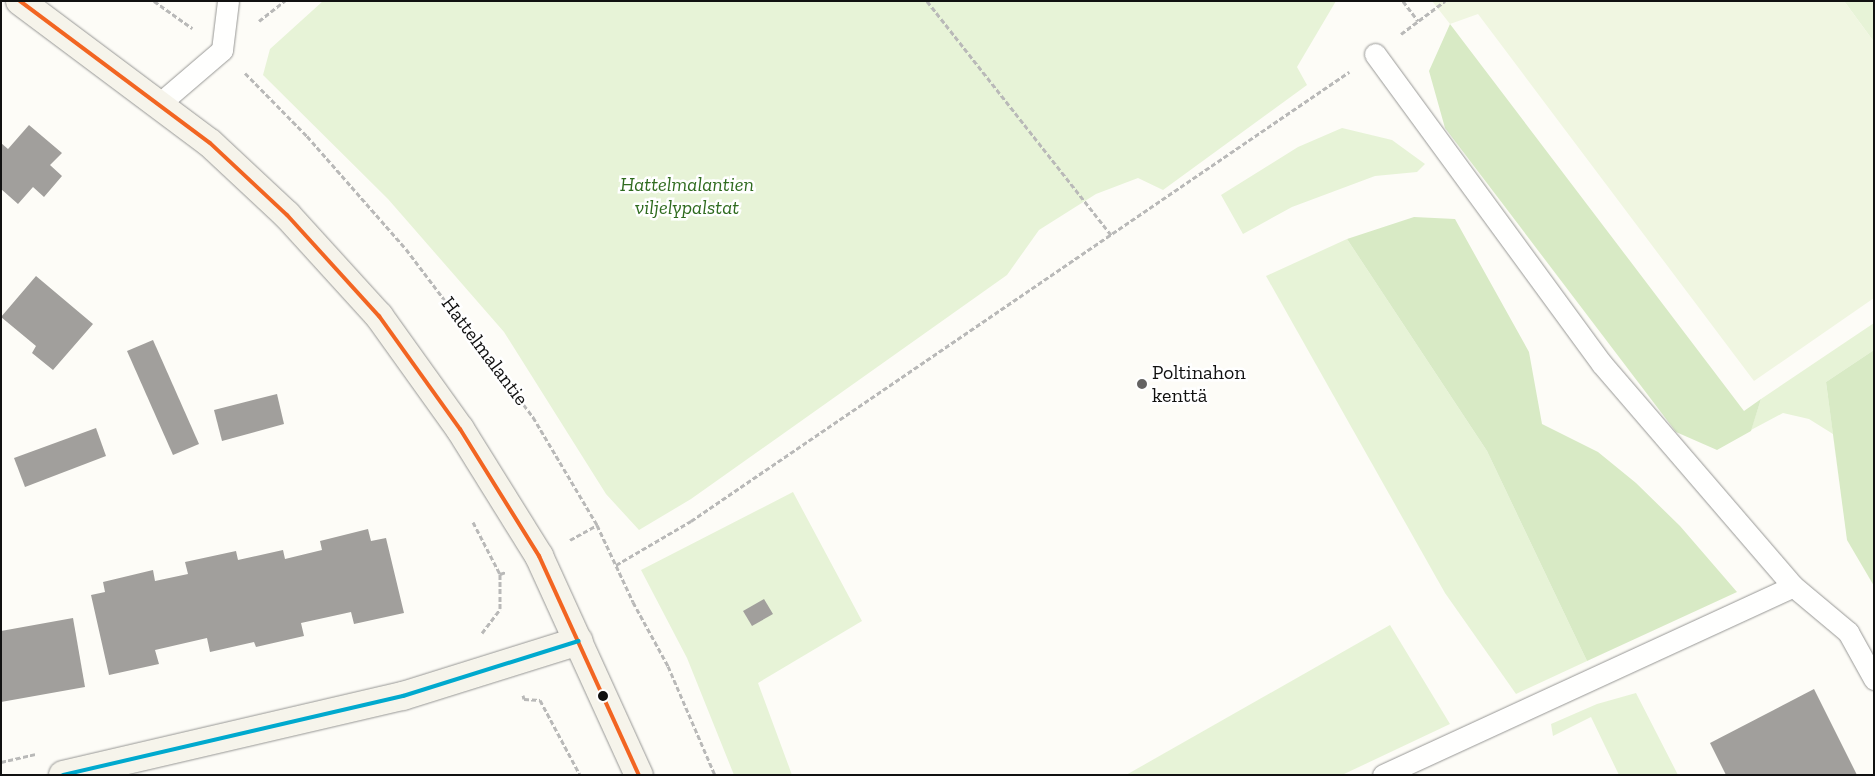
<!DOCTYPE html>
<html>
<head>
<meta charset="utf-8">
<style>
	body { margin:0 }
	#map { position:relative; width:1875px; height:776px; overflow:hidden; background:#fdfcf7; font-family:"Zilla Slab",serif }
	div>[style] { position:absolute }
	.green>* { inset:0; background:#e7f3d7 }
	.forest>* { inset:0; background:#d8eac5 }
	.pitch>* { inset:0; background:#f0f6e1 }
	.building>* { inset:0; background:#a19f9c }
	.path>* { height:3px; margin-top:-1.5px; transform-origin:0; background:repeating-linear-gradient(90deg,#b9b9b8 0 5px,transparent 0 7.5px) }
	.roads { filter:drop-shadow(0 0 1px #979795) drop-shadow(0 0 1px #979795) }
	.lane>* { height:21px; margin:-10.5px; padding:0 10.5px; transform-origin:10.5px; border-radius:10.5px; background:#fffffe }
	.secondary>* { height:28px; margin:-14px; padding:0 14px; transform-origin:14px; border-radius:14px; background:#f6f4eb }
	.bus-1>* { height:4px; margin:-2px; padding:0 2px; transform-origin:2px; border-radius:2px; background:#f26522 }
	.bus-2>* { height:4px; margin:-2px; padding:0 2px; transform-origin:2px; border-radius:2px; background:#00a9ce }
	.dots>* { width:14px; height:14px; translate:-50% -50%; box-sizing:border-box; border:2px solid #fff; border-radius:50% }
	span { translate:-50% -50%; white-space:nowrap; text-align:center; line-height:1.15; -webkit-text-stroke:5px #fff; paint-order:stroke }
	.park-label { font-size:20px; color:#2f6b1f; font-style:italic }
	.street-label { font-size:20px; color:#111 }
	.poi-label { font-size:20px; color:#111 }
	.left { translate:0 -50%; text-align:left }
	.frame { position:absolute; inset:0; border:2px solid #111; pointer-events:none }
</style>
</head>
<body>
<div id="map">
	<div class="green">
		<i style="clip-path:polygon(323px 1px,1336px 1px,1297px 67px,1307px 85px,1163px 190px,1138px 178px,1096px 194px,1039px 230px,1007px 275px,691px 499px,639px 530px,606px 494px,504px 332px,388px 199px,263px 75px,270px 49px)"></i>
		<i style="clip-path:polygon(1844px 1px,1874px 1px,1874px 42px)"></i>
		<i style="clip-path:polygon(1342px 128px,1392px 140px,1425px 164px,1417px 172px,1375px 176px,1292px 207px,1243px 234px,1221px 195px,1298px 147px)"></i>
		<i style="clip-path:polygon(1347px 239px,1487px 451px,1587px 661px,1516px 694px,1445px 593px,1266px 276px)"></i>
		<i style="clip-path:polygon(1874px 323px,1874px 350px,1826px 382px,1833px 434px,1809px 419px,1783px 413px,1751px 430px,1761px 399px)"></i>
		<i style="clip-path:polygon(793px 492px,862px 621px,758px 683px,792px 775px,734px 775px,687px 658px,641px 570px)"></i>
		<i style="clip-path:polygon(1390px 625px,1450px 724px,1342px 775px,1126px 775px)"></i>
		<i style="clip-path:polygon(1636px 693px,1678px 775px,1619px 775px,1591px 717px,1553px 736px,1551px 724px,1597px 704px)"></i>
	</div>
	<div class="forest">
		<i style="clip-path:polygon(1450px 24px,1744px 411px,1761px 399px,1751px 431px,1717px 450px,1676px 432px,1445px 128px,1429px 71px)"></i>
		<i style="clip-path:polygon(1414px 217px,1455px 219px,1529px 352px,1542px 424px,1598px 452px,1636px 483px,1680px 526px,1737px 592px,1587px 661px,1487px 451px,1347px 239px)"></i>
		<i style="clip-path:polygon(1874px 350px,1874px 586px,1847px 540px,1826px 382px)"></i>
	</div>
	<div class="pitch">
		<i style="clip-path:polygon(1432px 1px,1844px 1px,1874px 42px,1874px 298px,1754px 381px,1478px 14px,1450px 24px)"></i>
	</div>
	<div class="building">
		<i style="clip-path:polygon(29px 125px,62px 153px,50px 165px,62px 176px,44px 197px,33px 187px,18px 204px,1px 189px,1px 143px,8px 149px)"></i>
		<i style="clip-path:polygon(36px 276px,93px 324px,53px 370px,32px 353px,36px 346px,1px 317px)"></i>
		<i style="clip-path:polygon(153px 340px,199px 444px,173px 455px,127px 351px)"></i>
		<i style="clip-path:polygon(277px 394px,284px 424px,222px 441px,214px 410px)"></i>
		<i style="clip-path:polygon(96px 428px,106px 456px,25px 487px,14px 458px)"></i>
		<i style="clip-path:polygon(368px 529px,371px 541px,386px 538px,404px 613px,354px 624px,351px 612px,301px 623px,304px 636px,256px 647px,254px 642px,210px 652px,207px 638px,155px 650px,159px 664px,109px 675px,91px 595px,105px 592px,103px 582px,153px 570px,155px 581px,188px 574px,185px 562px,236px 551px,238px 560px,283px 550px,285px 559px,322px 550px,320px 541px)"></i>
		<i style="clip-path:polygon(764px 599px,773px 614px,752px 626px,743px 611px)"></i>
		<i style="clip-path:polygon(73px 618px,85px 687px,1px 702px,1px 631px)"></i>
		<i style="clip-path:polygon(1814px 689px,1857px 775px,1726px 775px,1710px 743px)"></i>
	</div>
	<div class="path">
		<i style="left:154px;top:1px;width:47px;rotate:35.4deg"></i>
		<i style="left:927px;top:1px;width:298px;rotate:51.8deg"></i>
		<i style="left:1403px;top:1px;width:25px;rotate:53deg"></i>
		<i style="left:259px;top:21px;width:33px;rotate:-38deg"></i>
		<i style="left:1401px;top:34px;width:55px;rotate:-36.9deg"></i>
		<i style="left:245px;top:73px;width:88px;rotate:45.5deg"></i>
		<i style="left:307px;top:136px;width:150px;rotate:48.8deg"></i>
		<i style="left:406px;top:249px;width:211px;rotate:52.9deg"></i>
		<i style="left:533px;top:417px;width:126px;rotate:59.3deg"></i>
		<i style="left:597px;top:525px;width:85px;rotate:64.9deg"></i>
		<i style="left:633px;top:602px;width:73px;rotate:61.3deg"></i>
		<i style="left:668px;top:666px;width:119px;rotate:66.7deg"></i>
		<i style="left:473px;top:522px;width:59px;rotate:62.6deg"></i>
		<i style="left:570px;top:540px;width:31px;rotate:-29deg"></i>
		<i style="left:616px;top:565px;width:87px;rotate:-30.4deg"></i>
		<i style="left:691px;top:521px;width:797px;rotate:-34.31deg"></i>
		<i style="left:482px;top:633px;width:30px;rotate:-53deg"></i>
		<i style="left:500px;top:609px;width:35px;rotate:-90deg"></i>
		<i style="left:500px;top:574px;width:6px;rotate:-18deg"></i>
		<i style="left:523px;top:695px;width:4px;rotate:76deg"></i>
		<i style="left:524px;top:699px;width:16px;rotate:4deg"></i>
		<i style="left:540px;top:700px;width:85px;rotate:61.9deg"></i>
		<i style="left:1px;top:762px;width:35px;rotate:-13deg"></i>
	</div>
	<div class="roads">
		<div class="lane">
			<i style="left:1375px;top:54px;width:384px;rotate:53.8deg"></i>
			<i style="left:1602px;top:364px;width:293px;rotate:49.3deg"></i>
			<i style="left:1793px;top:586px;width:72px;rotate:39.9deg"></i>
			<i style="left:1848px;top:632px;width:54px;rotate:61deg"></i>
			<i style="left:159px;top:104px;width:83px;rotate:-40.6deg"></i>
			<i style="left:222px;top:50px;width:49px;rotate:-83deg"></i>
			<i style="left:1383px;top:775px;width:451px;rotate:-24.7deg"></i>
		</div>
		<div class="secondary">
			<i style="left:20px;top:1px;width:237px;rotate:36.8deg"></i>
			<i style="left:210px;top:143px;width:105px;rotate:43.1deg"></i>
			<i style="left:287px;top:215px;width:137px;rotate:47.7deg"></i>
			<i style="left:379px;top:316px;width:139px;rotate:54.4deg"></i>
			<i style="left:460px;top:429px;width:150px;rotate:58.1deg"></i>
			<i style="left:539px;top:556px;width:241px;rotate:65.5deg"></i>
			<i style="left:63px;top:775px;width:349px;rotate:-13.1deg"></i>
			<i style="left:403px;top:696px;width:184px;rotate:-17.4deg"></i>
		</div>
	</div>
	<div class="bus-1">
		<i style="left:20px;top:1px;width:237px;rotate:36.8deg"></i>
		<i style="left:210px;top:143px;width:105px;rotate:43.1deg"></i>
		<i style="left:287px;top:215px;width:137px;rotate:47.7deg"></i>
		<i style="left:379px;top:316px;width:139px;rotate:54.4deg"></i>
		<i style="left:460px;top:429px;width:150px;rotate:58.1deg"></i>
		<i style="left:539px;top:556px;width:241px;rotate:65.5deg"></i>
	</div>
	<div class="bus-2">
		<i style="left:63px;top:775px;width:349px;rotate:-13.1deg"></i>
		<i style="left:403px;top:696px;width:184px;rotate:-17.4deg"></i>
	</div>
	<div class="dots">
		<i style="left:1142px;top:384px;background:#646362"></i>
		<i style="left:603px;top:696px;background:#111"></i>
	</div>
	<div class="park-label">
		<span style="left:687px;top:196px">Hattelmalantien<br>viljelypalstat</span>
	</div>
	<div class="street-label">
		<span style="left:485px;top:351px;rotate:53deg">Hattelmalantie</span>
	</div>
	<div class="poi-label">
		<span class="left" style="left:1152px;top:384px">Poltinahon<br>kenttä</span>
	</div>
	<div class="frame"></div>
</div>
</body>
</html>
